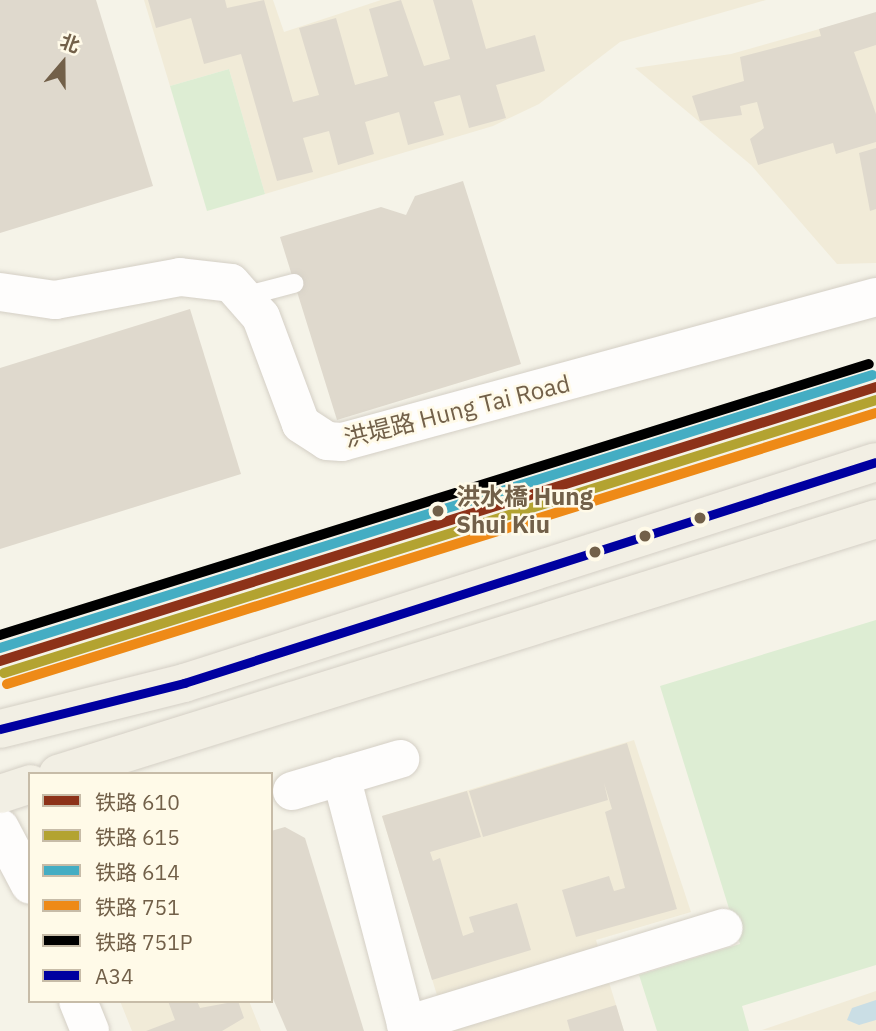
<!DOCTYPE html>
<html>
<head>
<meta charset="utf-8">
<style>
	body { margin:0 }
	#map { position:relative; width:876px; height:1031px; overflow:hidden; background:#f5f3e8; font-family:"IBM Plex Sans","Noto Sans SC",sans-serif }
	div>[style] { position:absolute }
	.residential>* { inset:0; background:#f1ebd8 }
	.green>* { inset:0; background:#ddedd3 }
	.water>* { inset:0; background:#cadee5 }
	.building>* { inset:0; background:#dfd9cd }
	.roads { filter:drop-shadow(0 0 2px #d4cfc5) drop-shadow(0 0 2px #d4cfc5) }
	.lane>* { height:19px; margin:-9.5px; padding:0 9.5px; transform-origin:9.5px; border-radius:9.5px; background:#fefdfc }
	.street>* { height:38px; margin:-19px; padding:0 19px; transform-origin:19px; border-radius:19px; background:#fefdfc }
	.secondary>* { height:38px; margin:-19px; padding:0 19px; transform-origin:19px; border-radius:19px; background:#fefdfc }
	.primary>* { height:38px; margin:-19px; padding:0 19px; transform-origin:19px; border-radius:19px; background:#f2efe4 }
	.bus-1>* { height:9px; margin:-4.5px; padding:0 4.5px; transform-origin:4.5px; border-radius:4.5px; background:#0000a0 }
	.rail-1>* { height:10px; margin:-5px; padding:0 5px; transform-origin:5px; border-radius:5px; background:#8d3219 }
	.rail-2>* { height:10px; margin:-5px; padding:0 5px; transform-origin:5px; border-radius:5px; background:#b3a331 }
	.rail-3>* { height:10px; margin:-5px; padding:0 5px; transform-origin:5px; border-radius:5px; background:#44adc3 }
	.rail-4>* { height:10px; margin:-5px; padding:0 5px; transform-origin:5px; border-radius:5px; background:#ee8a17 }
	.rail-5>* { height:10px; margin:-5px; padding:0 5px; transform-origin:5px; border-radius:5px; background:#000 }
	.dots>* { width:19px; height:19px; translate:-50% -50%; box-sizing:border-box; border:4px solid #fffae8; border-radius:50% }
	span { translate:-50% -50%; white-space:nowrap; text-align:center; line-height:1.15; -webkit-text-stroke:5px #fffae8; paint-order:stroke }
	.street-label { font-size:24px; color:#726049 }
	.stop-label { font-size:24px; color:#726049; font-weight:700 }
	.left { translate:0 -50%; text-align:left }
	.legend { position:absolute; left:28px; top:772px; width:245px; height:231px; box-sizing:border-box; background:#fffae8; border:2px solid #c7bca8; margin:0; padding:9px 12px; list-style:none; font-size:21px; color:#726049 }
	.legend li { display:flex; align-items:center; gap:14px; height:35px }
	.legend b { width:35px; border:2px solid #c7bca8 }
	.north { position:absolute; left:28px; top:28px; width:70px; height:70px; -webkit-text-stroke:5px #fffae8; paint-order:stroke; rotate:20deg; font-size:19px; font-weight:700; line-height:28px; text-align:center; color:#726049 }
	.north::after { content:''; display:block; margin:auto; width:24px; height:32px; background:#726049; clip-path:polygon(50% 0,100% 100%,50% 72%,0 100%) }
</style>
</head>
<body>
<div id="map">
	<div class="residential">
		<i style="clip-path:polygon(144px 0,273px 0,284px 32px,381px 0,766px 0,620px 42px,539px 104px,493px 126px,265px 194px,229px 69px,170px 86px)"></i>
		<i style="clip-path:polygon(876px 13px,876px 263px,837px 264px,751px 165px,635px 68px,731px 54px)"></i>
		<i style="clip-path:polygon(634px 740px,691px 912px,596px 940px,624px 1031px,448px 1031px,382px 816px)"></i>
		<i style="clip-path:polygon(876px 991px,876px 1031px,762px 1030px)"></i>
		<i style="clip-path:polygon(120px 1001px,249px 1001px,261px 1031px,132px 1031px)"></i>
	</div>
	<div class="green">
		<i style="clip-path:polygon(229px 69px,265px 194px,207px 211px,170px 86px)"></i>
		<i style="clip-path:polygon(876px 620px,876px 965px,742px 1006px,749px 1031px,657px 1031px,639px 975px,740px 944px,660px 686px)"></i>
	</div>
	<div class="water">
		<i style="clip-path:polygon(876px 1000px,876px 1020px,859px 1025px,847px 1020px,852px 1008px)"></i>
	</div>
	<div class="building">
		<i style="clip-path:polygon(0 0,96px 0,153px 186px,0 233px)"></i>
		<i style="clip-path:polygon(148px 0,225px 0,227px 8px,264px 0,293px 102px,319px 95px,299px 28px,336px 18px,355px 85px,388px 76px,369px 9px,401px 0,424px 66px,450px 59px,433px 0,472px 0,486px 49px,535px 35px,545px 71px,496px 85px,506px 118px,469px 128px,460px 95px,434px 102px,444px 135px,408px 145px,399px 112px,365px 122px,374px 154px,338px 165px,329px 131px,303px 138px,313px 172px,277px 181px,241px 54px,204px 64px,191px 18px,156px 28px)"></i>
		<i style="clip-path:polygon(876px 12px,876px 45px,854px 52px,876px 114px,876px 142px,836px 154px,833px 143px,758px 165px,750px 139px,764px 128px,757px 102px,740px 106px,742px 115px,700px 121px,692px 96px,744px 81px,740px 57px,821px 36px,819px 29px)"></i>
		<i style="clip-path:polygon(876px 148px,876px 209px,870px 211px,859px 153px)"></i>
		<i style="clip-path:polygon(463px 181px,521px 364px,337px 420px,280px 237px,381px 207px,406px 215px,415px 196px)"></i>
		<i style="clip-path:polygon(190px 309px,241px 474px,0 549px,0 368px)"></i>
		<i style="clip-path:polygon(627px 743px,677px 909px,576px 937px,562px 890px,609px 876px,614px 891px,625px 888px,605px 812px,612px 809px,604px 783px,608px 800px,483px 837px,469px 791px)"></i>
		<i style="clip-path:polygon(467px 791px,481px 837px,430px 852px,433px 861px,440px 858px,463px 936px,474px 932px,469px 917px,517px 903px,531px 950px,432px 980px,382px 816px)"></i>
		<i style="clip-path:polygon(285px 827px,305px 838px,364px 1031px,287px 1031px,271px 994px,271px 831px)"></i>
		<i style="clip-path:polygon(168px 1001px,197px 1001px,200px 1008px,238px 1001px,244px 1018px,222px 1031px,146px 1031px,175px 1020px)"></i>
		<i style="clip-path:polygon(616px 1005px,624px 1031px,570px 1031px,567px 1020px)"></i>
	</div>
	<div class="roads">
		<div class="lane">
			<i style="left:247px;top:295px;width:48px;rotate:-14.6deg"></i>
		</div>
		<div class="street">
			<i style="left:0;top:292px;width:56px;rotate:8.3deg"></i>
			<i style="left:55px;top:300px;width:127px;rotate:-10.4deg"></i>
			<i style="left:180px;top:277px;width:51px;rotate:6.7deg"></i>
			<i style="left:231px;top:283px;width:45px;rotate:48.6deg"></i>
			<i style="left:261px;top:317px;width:114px;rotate:69.5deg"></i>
			<i style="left:301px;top:424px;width:31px;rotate:33deg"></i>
			<i style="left:327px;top:441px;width:15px;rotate:4deg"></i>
			<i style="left:342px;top:442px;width:553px;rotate:-15.19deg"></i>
			<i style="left:341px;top:776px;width:264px;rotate:75.3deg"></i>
			<i style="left:292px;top:791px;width:113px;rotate:-16.5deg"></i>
			<i style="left:406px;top:1025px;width:332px;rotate:-17deg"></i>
		</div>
		<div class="secondary">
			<i style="left:0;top:828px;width:64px;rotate:62.2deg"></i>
			<i style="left:78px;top:1001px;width:32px;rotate:68deg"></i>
		</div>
		<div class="primary">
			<i style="left:0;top:729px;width:190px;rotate:-14deg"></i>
			<i style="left:184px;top:683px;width:726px;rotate:-17.71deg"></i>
			<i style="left:58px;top:774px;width:857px;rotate:-17.31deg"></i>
			<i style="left:0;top:794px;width:32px;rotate:-18deg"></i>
		</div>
	</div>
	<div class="bus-1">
		<i style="left:0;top:729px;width:190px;rotate:-14deg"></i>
		<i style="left:184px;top:683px;width:726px;rotate:-17.71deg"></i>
	</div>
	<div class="rail-1">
		<i style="left:0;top:661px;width:918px;rotate:-17.37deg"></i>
	</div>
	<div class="rail-2">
		<i style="left:4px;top:673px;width:914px;rotate:-17.38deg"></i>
	</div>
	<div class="rail-3">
		<i style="left:0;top:648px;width:914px;rotate:-17.38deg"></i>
	</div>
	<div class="rail-4">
		<i style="left:7px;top:684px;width:910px;rotate:-17.32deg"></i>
	</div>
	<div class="rail-5">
		<i style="left:0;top:635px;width:910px;rotate:-17.32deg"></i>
	</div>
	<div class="dots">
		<i style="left:438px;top:511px;background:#726049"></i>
		<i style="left:700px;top:518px;background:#726049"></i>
		<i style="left:645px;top:536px;background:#726049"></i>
		<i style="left:595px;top:552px;background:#726049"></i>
	</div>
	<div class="street-label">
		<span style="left:457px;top:411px;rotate:-14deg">洪堤路 Hung Tai Road</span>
	</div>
	<div class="stop-label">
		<span class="left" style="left:456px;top:511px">洪水橋 Hung<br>Shui Kiu</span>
	</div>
	<ul class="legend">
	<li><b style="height:9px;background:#8d3219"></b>铁路 610</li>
	<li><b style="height:9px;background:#b3a331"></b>铁路 615</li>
	<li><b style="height:9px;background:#44adc3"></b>铁路 614</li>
	<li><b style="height:9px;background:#ee8a17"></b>铁路 751</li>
	<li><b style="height:9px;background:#000"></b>铁路 751P</li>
	<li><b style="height:9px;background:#0000a0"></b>A34</li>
	</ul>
	<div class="north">北</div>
</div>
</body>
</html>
